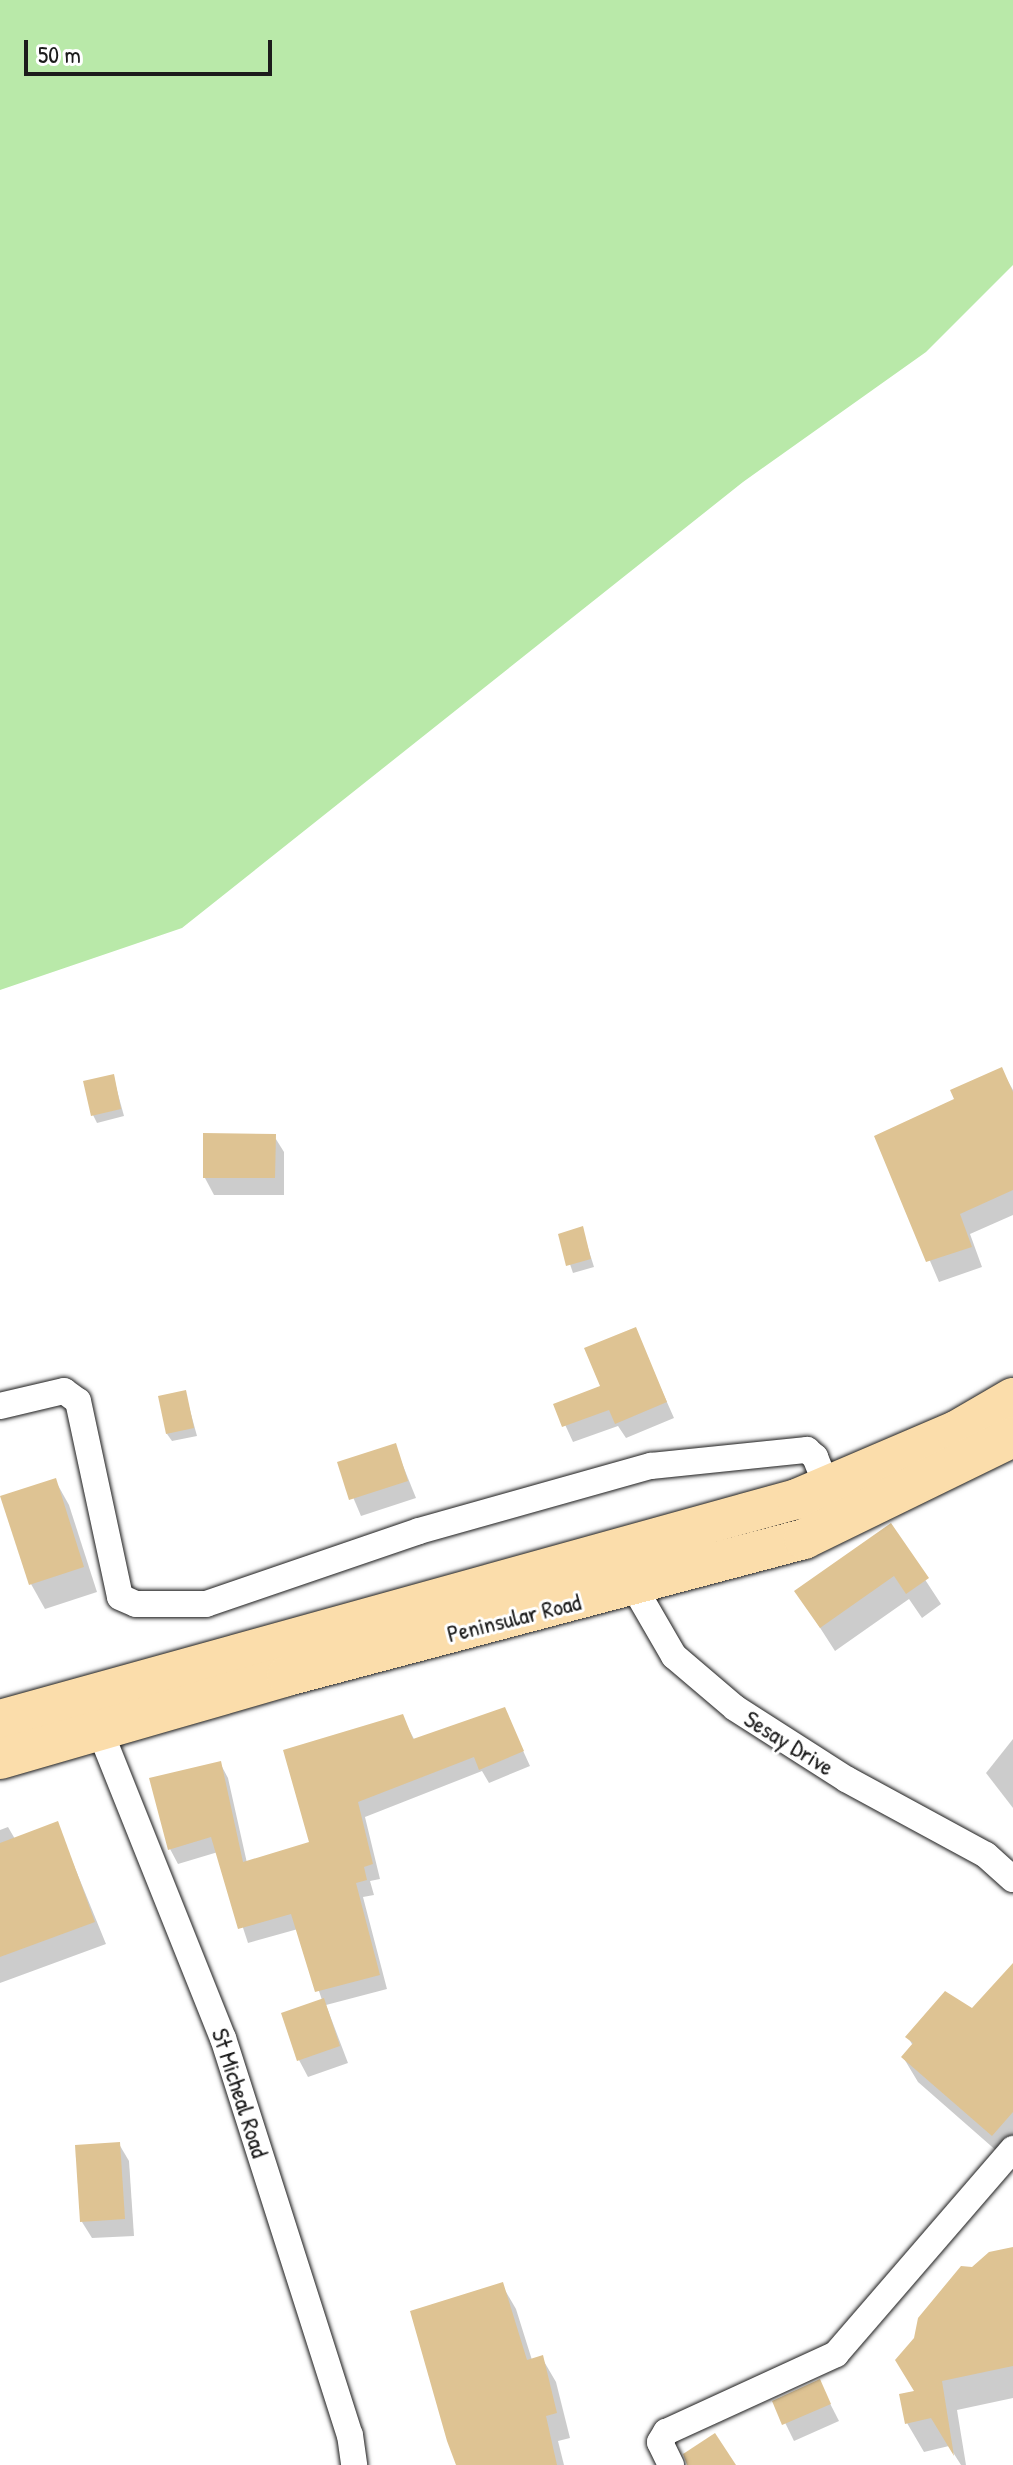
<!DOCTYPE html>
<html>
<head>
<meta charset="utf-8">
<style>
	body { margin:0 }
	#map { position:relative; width:1013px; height:2465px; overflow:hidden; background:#fff; font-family:"Patrick Hand",sans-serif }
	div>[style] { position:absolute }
	.green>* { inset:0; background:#b9e9a9 }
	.shadow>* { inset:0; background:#0003 }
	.building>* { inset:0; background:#dec393 }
	.roads { filter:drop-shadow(0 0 2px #1c1c1c) drop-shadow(0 0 2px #1c1c1c) }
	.minor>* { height:26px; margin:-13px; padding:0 13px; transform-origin:13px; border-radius:13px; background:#fff }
	.primary>* { height:40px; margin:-20px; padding:0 20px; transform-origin:20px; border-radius:20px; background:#fbddab }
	span { translate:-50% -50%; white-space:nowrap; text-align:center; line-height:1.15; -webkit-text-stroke:6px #fff; paint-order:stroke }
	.street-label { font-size:24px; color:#1c1c1c }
	.scale { position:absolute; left:24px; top:40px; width:248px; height:36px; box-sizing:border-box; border:4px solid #1c1c1c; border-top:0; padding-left:10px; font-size:24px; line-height:28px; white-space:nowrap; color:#1c1c1c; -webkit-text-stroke:6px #fff; paint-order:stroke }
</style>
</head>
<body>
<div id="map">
	<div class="green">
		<i style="clip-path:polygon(0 0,1013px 0,1013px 265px,926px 352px,743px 482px,182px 928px,0 990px)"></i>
	</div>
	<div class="shadow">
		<i style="clip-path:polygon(1001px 1069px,1013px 1090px,1013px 1215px,970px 1234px,982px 1267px,939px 1282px,877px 1137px,956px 1100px)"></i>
		<i style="clip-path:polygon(113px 1076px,124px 1116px,97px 1123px,93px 1115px)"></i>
		<i style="clip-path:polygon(274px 1136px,284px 1152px,284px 1195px,214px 1195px,205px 1178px)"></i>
		<i style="clip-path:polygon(582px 1229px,594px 1267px,573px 1273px,560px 1235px)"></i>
		<i style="clip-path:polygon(635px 1330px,674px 1418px,626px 1438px,618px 1426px,573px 1442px,556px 1405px,602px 1387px)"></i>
		<i style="clip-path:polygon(185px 1392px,197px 1436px,172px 1441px,167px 1434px)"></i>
		<i style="clip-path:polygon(395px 1446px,416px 1498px,361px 1516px,339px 1464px)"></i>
		<i style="clip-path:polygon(55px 1480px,69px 1505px,97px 1592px,45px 1609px,31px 1584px)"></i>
		<i style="clip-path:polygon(890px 1526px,941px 1604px,922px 1618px,909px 1599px,835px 1651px,797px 1592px)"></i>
		<i style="clip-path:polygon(504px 1709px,530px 1766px,489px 1783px,482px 1771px,365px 1817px,380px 1879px,370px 1881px,374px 1895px,363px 1897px,387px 1989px,326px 2005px,348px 2063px,308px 2077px,299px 2060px,322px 2000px,298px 1929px,248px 1943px,218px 1852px,178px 1864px,170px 1849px,220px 1763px,228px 1778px,247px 1863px,312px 1844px,402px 1716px,415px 1741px)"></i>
		<i style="clip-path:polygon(1013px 1739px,1013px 1808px,986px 1773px)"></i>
		<i style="clip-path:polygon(57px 1824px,106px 1944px,0 1983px,0 1830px,8px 1827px,15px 1839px)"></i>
		<i style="clip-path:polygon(1013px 1991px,1013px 2153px,1007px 2160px,918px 2082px,903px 2057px,913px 2046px,908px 2037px)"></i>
		<i style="clip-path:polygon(119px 2144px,129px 2161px,134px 2236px,92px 2238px,82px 2222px)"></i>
		<i style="clip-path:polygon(1013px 2249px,1013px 2398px,957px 2410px,966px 2465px,961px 2465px,949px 2446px,924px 2452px,907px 2423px,916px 2393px,972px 2269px)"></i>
		<i style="clip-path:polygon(502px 2285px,516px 2309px,532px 2360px,542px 2358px,556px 2382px,570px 2438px,558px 2441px,564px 2465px,459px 2465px)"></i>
		<i style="clip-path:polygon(819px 2382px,839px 2421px,794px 2441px,775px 2402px)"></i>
	</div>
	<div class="building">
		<i style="clip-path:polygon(1002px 1067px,1013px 1092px,1013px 1190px,960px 1214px,972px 1247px,926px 1262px,874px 1136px,954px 1099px,950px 1090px)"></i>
		<i style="clip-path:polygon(114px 1074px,121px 1109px,91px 1116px,83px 1081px)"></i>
		<i style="clip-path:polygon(203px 1133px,276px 1134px,275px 1178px,203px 1178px)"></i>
		<i style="clip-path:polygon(583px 1226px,591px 1259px,566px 1266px,558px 1234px)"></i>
		<i style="clip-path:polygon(636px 1327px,667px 1402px,615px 1424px,609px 1410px,562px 1427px,553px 1404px,600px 1386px,584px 1348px)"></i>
		<i style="clip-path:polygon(186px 1390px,194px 1428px,166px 1434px,158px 1396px)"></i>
		<i style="clip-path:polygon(396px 1443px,408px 1481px,349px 1500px,337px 1462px)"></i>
		<i style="clip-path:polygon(56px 1478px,84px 1567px,29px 1585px,0 1496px)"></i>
		<i style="clip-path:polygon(891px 1523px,929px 1578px,906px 1594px,894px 1576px,820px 1628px,794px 1591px)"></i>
		<i style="clip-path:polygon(505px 1707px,524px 1751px,479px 1770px,474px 1757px,358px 1802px,373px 1864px,364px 1867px,367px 1880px,356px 1883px,380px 1975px,315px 1992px,291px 1914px,238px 1929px,211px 1837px,168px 1850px,149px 1778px,221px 1761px,243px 1862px,309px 1842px,283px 1750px,403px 1714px,413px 1739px)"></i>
		<i style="clip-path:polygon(58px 1821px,95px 1922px,0 1957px,0 1843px)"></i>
		<i style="clip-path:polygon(1013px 1963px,1013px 2112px,992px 2136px,901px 2057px,913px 2043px,905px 2037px,945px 1991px,972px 2008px)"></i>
		<i style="clip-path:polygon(324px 1998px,340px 2046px,297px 2061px,281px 2013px)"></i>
		<i style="clip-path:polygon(120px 2142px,125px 2219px,80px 2222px,75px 2145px)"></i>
		<i style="clip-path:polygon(1013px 2247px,1013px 2366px,942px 2381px,954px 2456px,931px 2418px,905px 2424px,899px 2394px,914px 2391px,895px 2360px,914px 2338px,918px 2318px,961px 2266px,972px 2267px,989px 2252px)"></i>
		<i style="clip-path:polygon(503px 2282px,527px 2360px,543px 2355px,557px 2413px,546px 2416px,557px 2465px,456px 2465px,447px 2441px,410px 2311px)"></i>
		<i style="clip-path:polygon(820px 2379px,831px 2404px,782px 2425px,772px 2401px)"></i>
		<i style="clip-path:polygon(715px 2433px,736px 2465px,687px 2465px,683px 2454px)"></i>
	</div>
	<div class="roads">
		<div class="minor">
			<i style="left:0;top:1406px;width:66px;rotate:-13.2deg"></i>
			<i style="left:64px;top:1391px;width:17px;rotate:36deg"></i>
			<i style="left:78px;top:1401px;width:200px;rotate:77.9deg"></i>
			<i style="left:120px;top:1597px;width:17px;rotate:24deg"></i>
			<i style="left:136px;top:1604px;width:70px"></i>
			<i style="left:206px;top:1604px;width:225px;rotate:-18.9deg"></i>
			<i style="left:419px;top:1531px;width:241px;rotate:-15.7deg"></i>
			<i style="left:651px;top:1466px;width:157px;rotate:-5.9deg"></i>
			<i style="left:807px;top:1450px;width:11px;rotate:41deg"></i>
			<i style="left:815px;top:1457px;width:31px;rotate:68deg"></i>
			<i style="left:631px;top:1573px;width:14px;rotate:78deg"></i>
			<i style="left:634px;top:1587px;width:80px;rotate:59.9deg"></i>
			<i style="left:674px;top:1656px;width:80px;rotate:40.4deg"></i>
			<i style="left:735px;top:1708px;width:132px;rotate:32.6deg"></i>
			<i style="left:846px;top:1779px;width:159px;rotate:28.5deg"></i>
			<i style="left:986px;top:1855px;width:36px;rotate:42deg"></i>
			<i style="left:100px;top:1731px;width:331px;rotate:68.2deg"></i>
			<i style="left:223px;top:2038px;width:417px;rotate:72.3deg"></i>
			<i style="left:350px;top:2435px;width:30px;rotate:82deg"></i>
			<i style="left:671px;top:2465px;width:25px;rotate:-116deg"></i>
			<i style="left:660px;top:2442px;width:12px;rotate:-59deg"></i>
			<i style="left:666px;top:2432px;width:187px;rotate:-24.6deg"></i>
			<i style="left:836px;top:2354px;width:271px;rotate:-49.2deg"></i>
		</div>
		<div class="primary">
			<i style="left:0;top:1720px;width:827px;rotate:-15.5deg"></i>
			<i style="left:797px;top:1499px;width:173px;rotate:-23.2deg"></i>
			<i style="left:956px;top:1431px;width:66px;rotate:-30.1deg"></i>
			<i style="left:0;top:1759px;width:299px;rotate:-16.1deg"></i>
			<i style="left:287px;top:1676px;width:535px;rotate:-14.84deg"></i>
			<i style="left:804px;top:1539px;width:233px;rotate:-26deg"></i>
		</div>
	</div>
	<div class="street-label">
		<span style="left:514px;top:1618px;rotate:-14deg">Peninsular Road</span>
		<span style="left:789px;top:1743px;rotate:32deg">Sesay Drive</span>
		<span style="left:240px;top:2093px;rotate:72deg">St Micheal Road</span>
	</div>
	<div class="scale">50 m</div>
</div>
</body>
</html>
